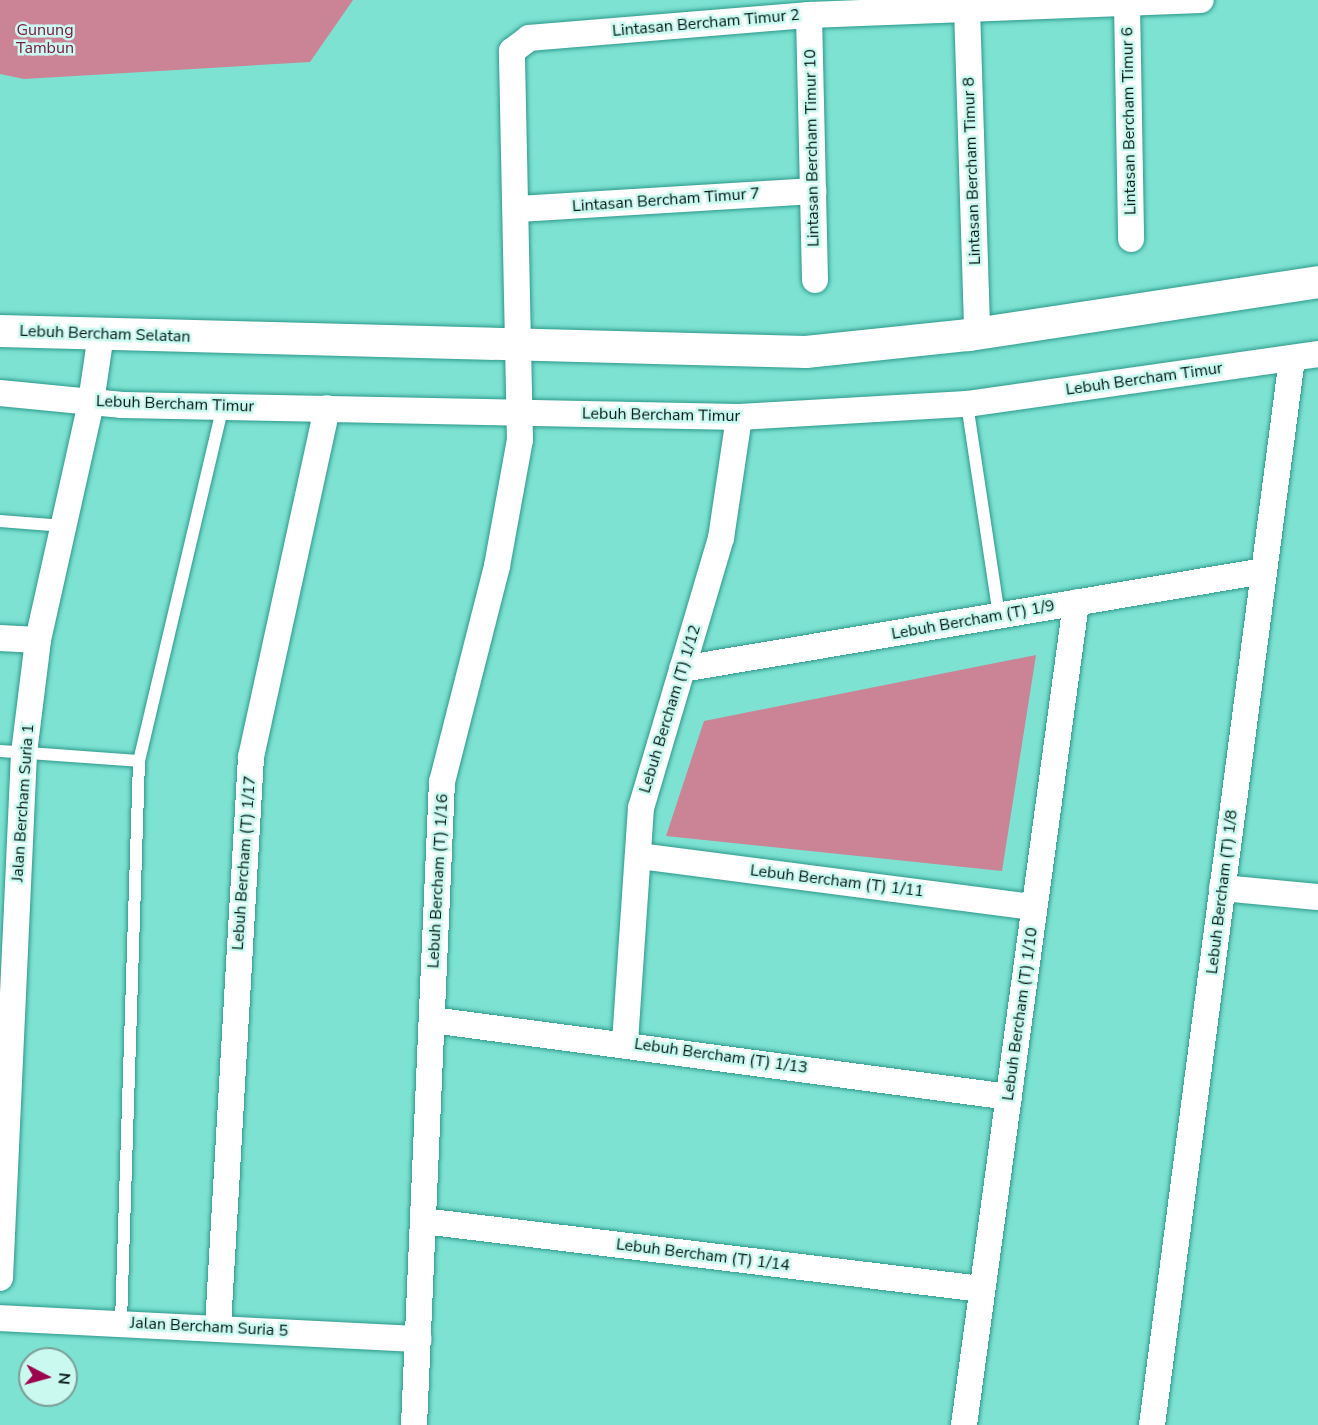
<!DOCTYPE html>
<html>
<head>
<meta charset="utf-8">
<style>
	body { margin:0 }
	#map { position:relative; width:1318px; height:1425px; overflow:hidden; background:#7de2d2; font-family:"Nunito Sans",sans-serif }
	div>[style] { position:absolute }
	.green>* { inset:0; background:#cb8396 }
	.roads { filter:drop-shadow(0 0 2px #2d998b) drop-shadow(0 0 2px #2d998b) }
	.service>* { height:12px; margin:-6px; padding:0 6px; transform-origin:6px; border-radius:6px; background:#fff }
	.minor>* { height:26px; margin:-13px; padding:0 13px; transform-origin:13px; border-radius:13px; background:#fff }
	.tertiary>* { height:32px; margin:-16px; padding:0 16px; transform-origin:16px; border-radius:16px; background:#fff }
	span { translate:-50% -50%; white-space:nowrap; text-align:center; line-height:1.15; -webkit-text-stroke:5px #caf9f0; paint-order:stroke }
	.street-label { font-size:16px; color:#031814 }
	.park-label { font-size:16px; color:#801942 }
	.north { position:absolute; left:18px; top:1347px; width:60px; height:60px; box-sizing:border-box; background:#caf9f0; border:2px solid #7a9f98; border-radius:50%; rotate:96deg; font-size:16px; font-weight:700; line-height:24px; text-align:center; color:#031814 }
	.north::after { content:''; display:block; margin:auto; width:21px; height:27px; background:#9d044d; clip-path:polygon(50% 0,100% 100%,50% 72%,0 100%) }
</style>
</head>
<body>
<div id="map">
	<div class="green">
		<i style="clip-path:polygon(0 0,353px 0,310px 62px,24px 79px,0 74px)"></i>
		<i style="clip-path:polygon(1036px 655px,1002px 871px,666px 836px,704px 721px)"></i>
	</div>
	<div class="roads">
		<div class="service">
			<i style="left:967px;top:404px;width:214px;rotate:81.4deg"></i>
			<i style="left:0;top:521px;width:64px;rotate:4.5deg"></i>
			<i style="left:0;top:751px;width:139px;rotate:4.1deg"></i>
			<i style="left:121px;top:1322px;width:561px;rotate:-88.16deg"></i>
			<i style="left:139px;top:761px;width:365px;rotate:-76.7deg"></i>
		</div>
		<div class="minor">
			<i style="left:1127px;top:3px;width:236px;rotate:89deg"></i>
			<i style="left:967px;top:8px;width:325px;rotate:88.2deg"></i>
			<i style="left:809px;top:15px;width:265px;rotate:88.7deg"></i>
			<i style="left:519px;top:209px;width:295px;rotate:-3.5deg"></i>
			<i style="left:0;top:393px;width:123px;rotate:5.6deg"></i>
			<i style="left:122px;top:405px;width:617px;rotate:1.11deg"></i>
			<i style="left:739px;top:417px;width:228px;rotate:-3.3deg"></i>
			<i style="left:967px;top:404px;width:355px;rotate:-8.1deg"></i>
			<i style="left:0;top:638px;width:38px;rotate:3deg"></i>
			<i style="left:682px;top:669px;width:590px;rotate:-9.56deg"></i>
			<i style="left:640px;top:856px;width:397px;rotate:7.4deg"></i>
			<i style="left:1222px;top:888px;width:96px;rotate:5.4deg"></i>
			<i style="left:432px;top:1020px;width:582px;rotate:7.6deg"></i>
			<i style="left:625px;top:1042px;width:235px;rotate:-86.1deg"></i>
			<i style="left:641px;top:808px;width:282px;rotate:-73.5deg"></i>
			<i style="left:721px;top:538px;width:122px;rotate:-81.5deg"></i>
			<i style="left:423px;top:1221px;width:563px;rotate:6.94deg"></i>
			<i style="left:0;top:1278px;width:526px;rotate:-87.38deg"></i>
			<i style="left:24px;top:753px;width:114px;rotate:-82.9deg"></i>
			<i style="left:38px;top:640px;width:244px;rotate:-77.4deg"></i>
			<i style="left:91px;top:402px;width:69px;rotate:-81.6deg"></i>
			<i style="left:0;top:1318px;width:419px;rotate:2.9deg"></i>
			<i style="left:218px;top:1326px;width:570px;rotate:-86.68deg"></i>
			<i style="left:251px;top:757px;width:357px;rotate:-77.7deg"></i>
			<i style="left:414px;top:1425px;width:644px;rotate:-87.51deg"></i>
			<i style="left:442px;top:782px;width:223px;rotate:-75.7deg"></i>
			<i style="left:497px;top:566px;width:128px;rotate:-79.7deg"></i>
			<i style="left:520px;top:440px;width:389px;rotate:-91.2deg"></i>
			<i style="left:512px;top:51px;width:21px;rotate:-37deg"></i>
			<i style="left:529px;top:38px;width:281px;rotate:-4.7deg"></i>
			<i style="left:809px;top:15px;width:392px;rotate:-2.2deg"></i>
			<i style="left:964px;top:1425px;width:830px;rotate:-82.24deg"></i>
			<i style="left:1152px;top:1425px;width:1076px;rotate:-82.52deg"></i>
		</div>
		<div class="tertiary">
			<i style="left:0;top:331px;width:806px;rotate:1.49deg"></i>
			<i style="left:806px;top:352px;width:164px;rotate:-6deg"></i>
			<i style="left:969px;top:335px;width:353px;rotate:-8.6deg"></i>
		</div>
	</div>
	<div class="street-label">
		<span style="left:706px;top:23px;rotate:-5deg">Lintasan Bercham Timur 2</span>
		<span style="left:1129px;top:121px;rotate:-91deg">Lintasan Bercham Timur 6</span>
		<span style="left:812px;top:148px;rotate:-91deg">Lintasan Bercham Timur 10</span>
		<span style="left:972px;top:171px;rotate:-92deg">Lintasan Bercham Timur 8</span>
		<span style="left:666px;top:200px;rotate:-4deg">Lintasan Bercham Timur 7</span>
		<span style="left:105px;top:334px;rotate:2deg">Lebuh Bercham Selatan</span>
		<span style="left:1144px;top:379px;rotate:-8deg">Lebuh Bercham Timur</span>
		<span style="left:175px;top:404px;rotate:2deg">Lebuh Bercham Timur</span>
		<span style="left:661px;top:415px;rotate:1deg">Lebuh Bercham Timur</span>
		<span style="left:973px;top:620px;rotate:-10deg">Lebuh Bercham (T) 1/9</span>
		<span style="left:670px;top:709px;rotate:-73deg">Lebuh Bercham (T) 1/12</span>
		<span style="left:23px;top:803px;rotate:-86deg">Jalan Bercham Suria 1</span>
		<span style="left:244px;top:863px;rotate:-86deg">Lebuh Bercham (T) 1/17</span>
		<span style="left:438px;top:881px;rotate:-87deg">Lebuh Bercham (T) 1/16</span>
		<span style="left:837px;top:881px;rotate:7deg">Lebuh Bercham (T) 1/11</span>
		<span style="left:1222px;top:892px;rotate:-83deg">Lebuh Bercham (T) 1/8</span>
		<span style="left:1020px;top:1014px;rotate:-82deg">Lebuh Bercham (T) 1/10</span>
		<span style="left:721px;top:1056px;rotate:8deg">Lebuh Bercham (T) 1/13</span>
		<span style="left:703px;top:1255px;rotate:7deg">Lebuh Bercham (T) 1/14</span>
		<span style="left:209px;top:1327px;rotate:3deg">Jalan Bercham Suria 5</span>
	</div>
	<div class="park-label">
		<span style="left:45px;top:39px">Gunung<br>Tambun</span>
	</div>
	<div class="north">N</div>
</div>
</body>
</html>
